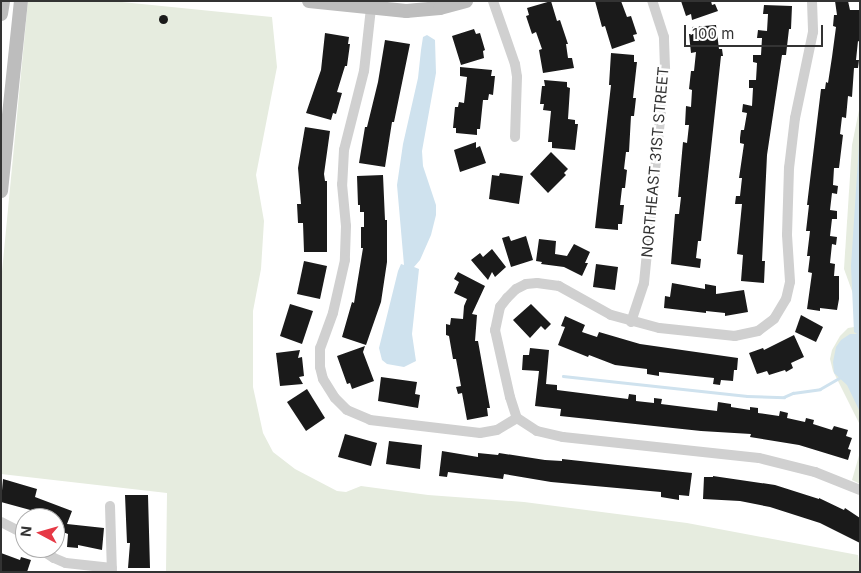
<!DOCTYPE html>
<html>
<head>
<meta charset="utf-8">
<style>
	body { margin:0 }
	#map { position:relative; width:861px; height:573px; overflow:hidden; background:#fff; font-family:Inter,sans-serif }
	div>[style] { position:absolute }
	.green>* { inset:0; background:#e6ecdf }
	.water>* { inset:0; background:#cfe2ee }
	.stream>* { height:2.5px; margin:-1.25px; padding:0 1.25px; transform-origin:1.25px; border-radius:1.25px; background:#cfe2ee }
	.building>* { inset:0; background:#1a1a1a }
	.round { border-radius:50% }
	.street>* { height:10px; margin:-5px; padding:0 5px; transform-origin:5px; border-radius:5px; background:#d0d0d0 }
	.secondary>* { height:14px; margin:-7px; padding:0 7px; transform-origin:7px; border-radius:7px; background:#bdbdbd }
	span { translate:-50% -50%; white-space:nowrap; text-align:center; line-height:1.15; -webkit-text-stroke:5px #fff; paint-order:stroke }
	.street-label { font-size:15px; color:#333 }
	.frame { position:absolute; inset:0; border:2px solid #333; pointer-events:none }
	.north { position:absolute; left:15px; top:508px; width:50px; height:50px; box-sizing:border-box; background:#fff; border:1px solid #adadad; border-radius:50%; rotate:276deg; font-size:14px; font-weight:700; line-height:20px; text-align:center; color:#333 }
	.north::after { content:''; display:block; margin:auto; width:18px; height:22px; background:#e63946; clip-path:polygon(50% 0,100% 100%,50% 72%,0 100%) }
	.scale { position:absolute; left:684px; top:25px; width:139px; height:22px; box-sizing:border-box; border:2px solid #333; border-top:0; padding-left:6px; font-size:15px; line-height:18px; white-space:nowrap; color:#333; -webkit-text-stroke:4px #fff; paint-order:stroke }
</style>
</head>
<body>
<div id="map">
	<div class="green">
		<i style="clip-path:polygon(28px 1px,112px 1px,272px 17px,277px 67px,256px 175px,264px 221px,261px 269px,253px 311px,253px 387px,263px 433px,273px 452px,295px 469px,337px 491px,346px 492px,361px 486px,428px 495px,524px 502px,687px 523px,858px 555px,860px 572px,166px 572px,167px 493px,1px 474px,1px 282px)"></i>
		<i style="clip-path:polygon(860px 105px,860px 313px,844px 269px,852px 145px)"></i>
		<i style="clip-path:polygon(860px 326px,860px 425px,833px 371px,830px 359px,832px 350px,840px 336px,848px 328px)"></i>
		<i style="clip-path:polygon(860px 452px,860px 484px,852px 480px)"></i>
	</div>
	<div class="water">
		<i style="clip-path:polygon(427px 35px,435px 40px,436px 73px,422px 151px,423px 166px,436px 205px,436px 215px,431px 235px,420px 260px,414px 267px,419px 269px,412px 334px,416px 361px,404px 367px,387px 364px,382px 360px,379px 348px,398px 271px,401px 264px,404px 265px,397px 185px,403px 144px,418px 78px,421px 50px,423px 37px)"></i>
		<i style="clip-path:polygon(860px 129px,859px 268px,860px 412px,847px 385px,834px 373px,833px 362px,836px 347px,841px 340px,850px 334px,857px 334px,854px 332px,851px 266px)"></i>
	</div>
	<div class="stream">
		<i style="left:563px;top:376px;width:185px;rotate:6.2deg"></i>
		<i style="left:747px;top:396px;width:37px;rotate:2deg"></i>
		<i style="left:784px;top:397px;width:10px;rotate:-24deg"></i>
		<i style="left:793px;top:393px;width:27px;rotate:-8deg"></i>
		<i style="left:820px;top:389px;width:24px;rotate:-30deg"></i>
	</div>
	<div class="building">
		<i style="clip-path:polygon(551px 1px,557px 21px,560px 20px,568px 44px,566px 44px,568px 58px,572px 58px,574px 68px,543px 73px,539px 50px,542px 49px,536px 32px,532px 34px,526px 16px,529px 15px,527px 8px)"></i>
		<i style="clip-path:polygon(595px 1px,621px 1px,627px 17px,631px 16px,637px 34px,633px 35px,635px 41px,612px 49px,605px 26px,602px 27px)"></i>
		<i style="clip-path:polygon(681px 1px,711px 1px,712px 5px,715px 4px,718px 11px,692px 20px,691px 14px,686px 16px)"></i>
		<i style="clip-path:polygon(835px 1px,848px 1px,850px 10px,860px 10px,860px 42px,858px 41px,856px 60px,859px 60px,858px 68px,854px 68px,852px 97px,848px 96px,846px 118px,842px 117px,840px 134px,843px 135px,839px 168px,834px 168px,833px 185px,838px 186px,837px 194px,832px 193px,830px 210px,837px 211px,837px 219px,832px 219px,830px 236px,837px 237px,836px 245px,832px 244px,830px 263px,835px 264px,834px 276px,839px 276px,839px 299px,837px 310px,820px 308px,820px 311px,807px 309px,812px 273px,808px 272px,810px 256px,807px 256px,810px 231px,806px 231px,809px 205px,807px 205px,821px 89px,825px 89px,826px 82px,828px 83px,832px 57px,836px 27px,833px 26px,834px 15px,837px 15px)"></i>
		<i style="clip-path:polygon(764px 5px,792px 6px,791px 29px,789px 29px,786px 55px,782px 55px,767px 155px,762px 261px,765px 261px,764px 283px,741px 281px,743px 255px,737px 254px,742px 204px,735px 204px,736px 196px,740px 196px,742px 178px,739px 178px,744px 144px,740px 143px,740px 138px,741px 130px,744px 130px,747px 113px,742px 112px,743px 104px,752px 106px,753px 88px,749px 88px,749px 80px,756px 80px,757px 63px,753px 62px,753px 55px,761px 55px,762px 38px,757px 38px,758px 30px,767px 31px,768px 14px,763px 14px)"></i>
		<i class="round" style="left:158.5px;top:14.5px;width:9px;height:9px"></i>
		<i style="clip-path:polygon(716px 25px,719px 49px,722px 49px,723px 56px,721px 56px,701px 241px,698px 241px,696px 258px,701px 259px,700px 268px,671px 264px,675px 214px,679px 214px,681px 197px,678px 197px,683px 142px,687px 143px,689px 125px,685px 125px,686px 106px,691px 107px,692px 90px,689px 89px,691px 71px,694px 71px,696px 52px,691px 53px,689px 34px,693px 34px,692px 27px)"></i>
		<i style="clip-path:polygon(474px 29px,476px 34px,480px 33px,485px 50px,483px 51px,484px 58px,461px 65px,452px 36px)"></i>
		<i style="clip-path:polygon(325px 33px,349px 37px,348px 44px,350px 44px,347px 66px,345px 66px,337px 92px,342px 93px,336px 114px,333px 113px,331px 120px,306px 113px,321px 70px)"></i>
		<i style="clip-path:polygon(385px 40px,410px 44px,394px 122px,392px 122px,385px 167px,359px 163px,365px 127px,367px 127px,378px 82px)"></i>
		<i style="clip-path:polygon(611px 53px,634px 55px,634px 62px,637px 62px,633px 98px,636px 98px,634px 116px,631px 116px,629px 152px,626px 152px,624px 169px,627px 170px,625px 188px,622px 188px,620px 205px,624px 205px,622px 224px,618px 224px,618px 230px,595px 228px,611px 85px,609px 85px)"></i>
		<i style="clip-path:polygon(460px 67px,492px 70px,491px 76px,495px 76px,493px 95px,489px 94px,488px 100px,483px 100px,480px 129px,477px 129px,477px 135px,456px 133px,456px 128px,453px 128px,455px 107px,458px 107px,459px 102px,464px 103px,467px 77px,460px 76px)"></i>
		<i style="clip-path:polygon(544px 80px,567px 82px,567px 87px,570px 88px,568px 119px,575px 120px,575px 124px,578px 124px,575px 150px,552px 148px,552px 142px,548px 142px,551px 111px,543px 110px,544px 104px,540px 104px,542px 86px,545px 86px)"></i>
		<i style="clip-path:polygon(305px 127px,330px 131px,324px 174px,325px 181px,327px 181px,327px 252px,304px 252px,303px 223px,298px 223px,297px 204px,301px 204px,298px 168px)"></i>
		<i style="clip-path:polygon(476px 142px,476px 148px,480px 146px,486px 163px,460px 172px,454px 150px)"></i>
		<i style="clip-path:polygon(551px 152px,568px 169px,564px 173px,566px 175px,548px 193px,530px 174px)"></i>
		<i style="clip-path:polygon(500px 173px,523px 176px,519px 204px,489px 199px,492px 175px,499px 176px)"></i>
		<i style="clip-path:polygon(383px 175px,385px 220px,387px 220px,387px 262px,381px 302px,366px 345px,342px 337px,352px 302px,354px 303px,363px 248px,361px 248px,361px 227px,364px 227px,364px 212px,360px 212px,360px 205px,358px 205px,357px 176px)"></i>
		<i style="clip-path:polygon(509px 236px,511px 241px,526px 236px,533px 260px,511px 267px,502px 238px)"></i>
		<i style="clip-path:polygon(539px 239px,556px 241px,555px 254px,567px 256px,574px 244px,590px 252px,585px 263px,588px 263px,582px 276px,564px 267px,541px 264px,542px 262px,536px 261px)"></i>
		<i style="clip-path:polygon(492px 249px,506px 267px,495px 277px,492px 272px,488px 280px,471px 260px,480px 253px,483px 257px)"></i>
		<i style="clip-path:polygon(304px 261px,327px 266px,320px 299px,297px 294px)"></i>
		<i style="clip-path:polygon(596px 264px,618px 267px,615px 290px,593px 287px)"></i>
		<i style="clip-path:polygon(458px 272px,485px 286px,472px 314px,477px 315px,475px 341px,478px 341px,490px 408px,487px 408px,488px 416px,467px 420px,462px 393px,458px 394px,456px 387px,461px 386px,456px 359px,453px 359px,449px 336px,446px 335px,446px 324px,450px 325px,451px 318px,463px 319px,464px 306px,467px 299px,454px 293px,459px 282px,454px 279px)"></i>
		<i style="clip-path:polygon(672px 283px,705px 289px,705px 284px,716px 286px,716px 294px,744px 290px,748px 312px,725px 316px,725px 313px,706px 311px,706px 313px,664px 308px,665px 296px,670px 297px)"></i>
		<i style="clip-path:polygon(290px 304px,313px 311px,302px 344px,280px 336px)"></i>
		<i style="clip-path:polygon(531px 304px,551px 324px,545px 330px,541px 326px,530px 338px,513px 320px)"></i>
		<i style="clip-path:polygon(801px 315px,823px 327px,816px 342px,795px 332px)"></i>
		<i style="clip-path:polygon(565px 316px,585px 325px,582px 332px,597px 337px,599px 332px,640px 344px,738px 358px,737px 370px,734px 370px,733px 381px,721px 380px,720px 385px,713px 384px,714px 378px,659px 372px,659px 376px,647px 374px,647px 369px,615px 365px,589px 355px,588px 357px,558px 345px,565px 327px,561px 326px)"></i>
		<i style="clip-path:polygon(794px 335px,804px 357px,791px 363px,793px 368px,786px 372px,785px 370px,769px 375px,767px 371px,757px 374px,749px 353px,763px 348px,764px 350px)"></i>
		<i style="clip-path:polygon(365px 346px,363px 352px,374px 381px,352px 389px,350px 383px,347px 384px,337px 356px)"></i>
		<i style="clip-path:polygon(530px 348px,549px 350px,546px 384px,557px 385px,557px 390px,628px 399px,629px 394px,636px 395px,636px 401px,654px 403px,654px 398px,662px 399px,661px 404px,717px 411px,718px 402px,731px 404px,731px 407px,750px 410px,750px 407px,758px 408px,758px 413px,779px 416px,780px 411px,788px 413px,787px 418px,805px 422px,806px 418px,814px 420px,813px 424px,832px 430px,834px 426px,848px 430px,846px 436px,852px 438px,848px 449px,851px 450px,848px 460px,799px 445px,750px 437px,751px 434px,701px 431px,560px 416px,561px 409px,535px 406px,539px 371px,522px 370px,523px 355px,529px 355px)"></i>
		<i style="clip-path:polygon(300px 350px,298px 358px,302px 357px,304px 376px,299px 377px,303px 384px,280px 386px,276px 353px)"></i>
		<i style="clip-path:polygon(381px 377px,417px 382px,415px 394px,420px 395px,418px 408px,378px 401px)"></i>
		<i style="clip-path:polygon(307px 389px,325px 418px,306px 431px,287px 402px)"></i>
		<i style="clip-path:polygon(345px 434px,377px 443px,371px 466px,338px 457px)"></i>
		<i style="clip-path:polygon(389px 441px,422px 445px,420px 469px,386px 464px)"></i>
		<i style="clip-path:polygon(442px 451px,478px 457px,478px 453px,498px 455px,499px 453px,545px 460px,562px 461px,562px 459px,692px 473px,689px 496px,679px 495px,679px 500px,661px 497px,661px 492px,551px 482px,504px 474px,503px 479px,448px 472px,447px 477px,439px 476px)"></i>
		<i style="clip-path:polygon(713px 476px,775px 485px,819px 499px,819px 498px,844px 510px,845px 508px,860px 518px,860px 543px,820px 523px,770px 507px,740px 501px,703px 499px,704px 477px,713px 477px)"></i>
		<i style="clip-path:polygon(3px 479px,37px 489px,35px 497px,72px 511px,67px 524px,104px 528px,102px 550px,78px 545px,78px 548px,67px 547px,68px 534px,55px 529px,55px 518px,31px 518px,34px 511px,1px 502px)"></i>
		<i style="clip-path:polygon(125px 495px,148px 495px,150px 568px,128px 568px,130px 543px,127px 543px)"></i>
		<i style="clip-path:polygon(1px 553px,20px 560px,21px 557px,31px 560px,27px 572px,1px 572px)"></i>
	</div>
	<div class="street">
		<i style="left:493px;top:1px;width:67px;rotate:70.8deg"></i>
		<i style="left:515px;top:64px;width:13px;rotate:81deg"></i>
		<i style="left:517px;top:77px;width:60px;rotate:91.9deg"></i>
		<i style="left:812px;top:1px;width:31px;rotate:88deg"></i>
		<i style="left:813px;top:32px;width:88px;rotate:101.8deg"></i>
		<i style="left:795px;top:118px;width:50px;rotate:96.8deg"></i>
		<i style="left:789px;top:168px;width:67px;rotate:91.7deg"></i>
		<i style="left:787px;top:235px;width:47px;rotate:86.3deg"></i>
		<i style="left:790px;top:282px;width:17px;rotate:103deg"></i>
		<i style="left:786px;top:299px;width:23px;rotate:121deg"></i>
		<i style="left:774px;top:319px;width:20px;rotate:143deg"></i>
		<i style="left:758px;top:331px;width:24px;rotate:168deg"></i>
		<i style="left:735px;top:336px;width:76px;rotate:-174deg"></i>
		<i style="left:659px;top:328px;width:50px;rotate:-164.8deg"></i>
		<i style="left:611px;top:315px;width:60px;rotate:-150.9deg"></i>
		<i style="left:559px;top:286px;width:22px;rotate:-172deg"></i>
		<i style="left:537px;top:283px;width:11px;rotate:175deg"></i>
		<i style="left:526px;top:284px;width:11px;rotate:153deg"></i>
		<i style="left:516px;top:289px;width:13px;rotate:135deg"></i>
		<i style="left:507px;top:298px;width:11px;rotate:128deg"></i>
		<i style="left:500px;top:307px;width:24px;rotate:102deg"></i>
		<i style="left:495px;top:330px;width:69px;rotate:77.4deg"></i>
		<i style="left:510px;top:397px;width:22px;rotate:72deg"></i>
		<i style="left:517px;top:418px;width:24px;rotate:33deg"></i>
		<i style="left:537px;top:431px;width:27px;rotate:13deg"></i>
		<i style="left:563px;top:437px;width:197px;rotate:6.1deg"></i>
		<i style="left:759px;top:458px;width:58px;rotate:14deg"></i>
		<i style="left:815px;top:472px;width:48px;rotate:21.8deg"></i>
		<i style="left:371px;top:8px;width:63px;rotate:96.3deg"></i>
		<i style="left:364px;top:71px;width:81px;rotate:104.2deg"></i>
		<i style="left:344px;top:150px;width:34px;rotate:93deg"></i>
		<i style="left:342px;top:184px;width:42px;rotate:84.6deg"></i>
		<i style="left:346px;top:226px;width:34px;rotate:92deg"></i>
		<i style="left:345px;top:260px;width:54px;rotate:102.8deg"></i>
		<i style="left:333px;top:313px;width:37px;rotate:110deg"></i>
		<i style="left:320px;top:348px;width:19px;rotate:90deg"></i>
		<i style="left:320px;top:367px;width:12px;rotate:76deg"></i>
		<i style="left:323px;top:379px;width:22px;rotate:58deg"></i>
		<i style="left:335px;top:398px;width:17px;rotate:45deg"></i>
		<i style="left:347px;top:410px;width:25px;rotate:23deg"></i>
		<i style="left:370px;top:420px;width:111px;rotate:6.7deg"></i>
		<i style="left:480px;top:433px;width:17px;rotate:-10deg"></i>
		<i style="left:497px;top:430px;width:23px;rotate:-31deg"></i>
		<i style="left:631px;top:322px;width:41px;rotate:-71.6deg"></i>
		<i style="left:644px;top:283px;width:216px;rotate:-84.4deg"></i>
		<i style="left:665px;top:68px;width:31px;rotate:-92deg"></i>
		<i style="left:664px;top:37px;width:38px;rotate:-108deg"></i>
		<i style="left:110px;top:506px;width:66px;rotate:88.3deg"></i>
		<i style="left:1px;top:522px;width:27px;rotate:27deg"></i>
		<i style="left:39px;top:548px;width:18px;rotate:34deg"></i>
		<i style="left:54px;top:558px;width:13px;rotate:23deg"></i>
		<i style="left:66px;top:563px;width:46px;rotate:6.2deg"></i>
	</div>
	<div class="secondary">
		<i style="left:309px;top:1px;width:98px;rotate:5.9deg"></i>
		<i style="left:406px;top:11px;width:34px;rotate:-5deg"></i>
		<i style="left:440px;top:8px;width:27px;rotate:-15deg"></i>
		<i style="left:1px;top:14px;width:13px;rotate:-81deg"></i>
		<i style="left:1px;top:191px;width:191px;rotate:-84deg"></i>
	</div>
	<div class="street-label">
		<span style="left:655px;top:162px;rotate:-85deg">NORTHEAST 31ST STREET</span>
	</div>
	<div class="frame"></div>
	<div class="north">N</div>
	<div class="scale">100 m</div>
</div>
</body>
</html>
